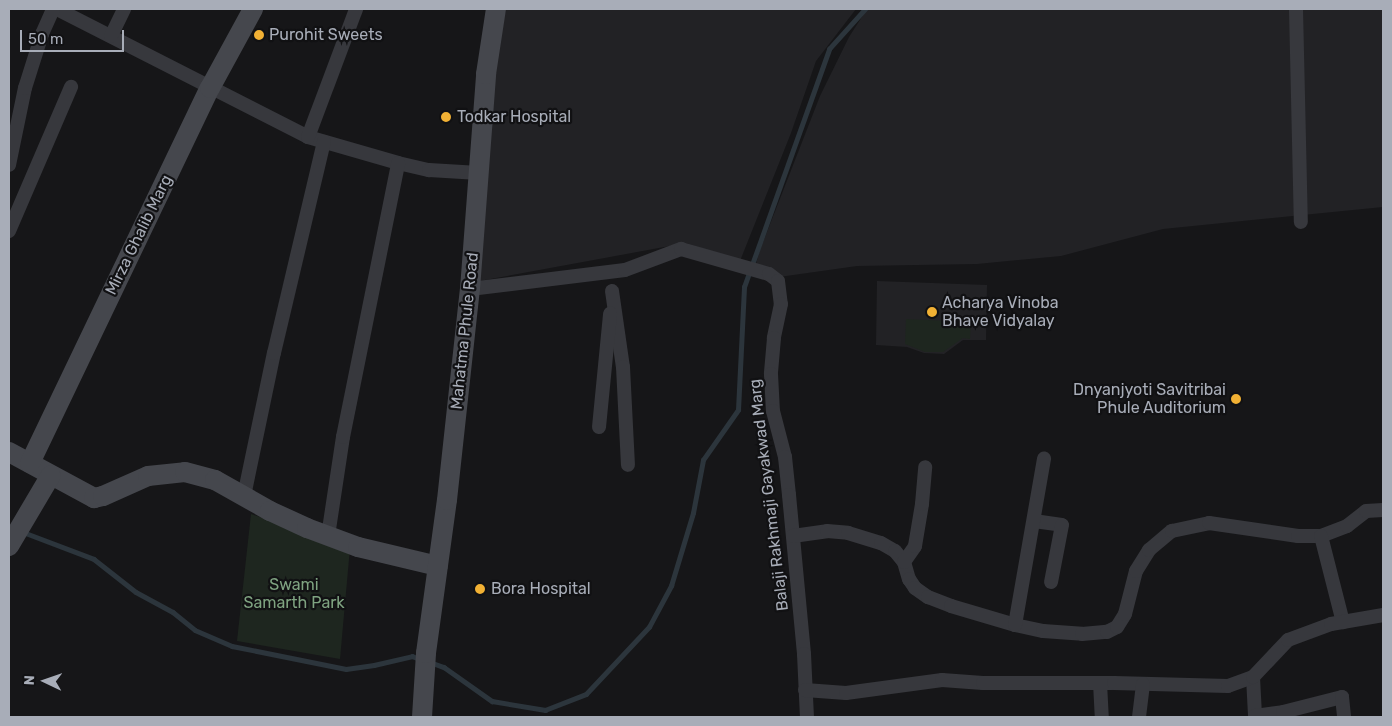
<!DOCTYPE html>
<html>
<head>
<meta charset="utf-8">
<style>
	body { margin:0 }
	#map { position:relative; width:1392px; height:726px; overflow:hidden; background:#161618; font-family:Rubik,sans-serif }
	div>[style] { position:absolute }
	.built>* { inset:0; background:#222225 }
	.green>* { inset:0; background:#1e261f }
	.stream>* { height:4.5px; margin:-2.25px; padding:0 2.25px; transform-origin:2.25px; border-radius:2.25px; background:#2c353c }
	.street>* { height:14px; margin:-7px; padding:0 7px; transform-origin:7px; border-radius:7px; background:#37383d }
	.secondary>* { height:20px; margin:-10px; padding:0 10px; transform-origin:10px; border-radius:10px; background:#45474d }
	.dots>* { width:14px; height:14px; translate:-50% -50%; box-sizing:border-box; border:2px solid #111113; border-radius:50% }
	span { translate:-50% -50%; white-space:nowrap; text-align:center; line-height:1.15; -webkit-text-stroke:4.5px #111113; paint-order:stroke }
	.poi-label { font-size:16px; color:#a8adb8 }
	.left { translate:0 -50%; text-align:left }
	.right { translate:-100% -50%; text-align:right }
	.street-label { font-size:16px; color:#a8adb8 }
	.park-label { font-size:16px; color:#7fa381 }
	.frame { position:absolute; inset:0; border:10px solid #a8adb8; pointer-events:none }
	.north { position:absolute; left:20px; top:656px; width:50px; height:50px; -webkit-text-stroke:4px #111113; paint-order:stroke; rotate:273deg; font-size:14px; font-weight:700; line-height:20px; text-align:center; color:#a8adb8 }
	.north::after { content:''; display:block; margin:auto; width:18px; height:22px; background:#a8adb8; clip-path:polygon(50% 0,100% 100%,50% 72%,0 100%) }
	.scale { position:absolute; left:20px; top:30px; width:104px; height:22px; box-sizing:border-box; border:2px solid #a8adb8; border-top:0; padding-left:6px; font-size:15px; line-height:18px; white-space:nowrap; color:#a8adb8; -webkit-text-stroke:4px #111113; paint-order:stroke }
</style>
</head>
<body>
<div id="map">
	<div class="built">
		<i style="clip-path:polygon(506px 9px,856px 9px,816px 61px,791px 133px,740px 261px,686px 243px,474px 282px,489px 90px)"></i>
		<i style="clip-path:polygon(867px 9px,1383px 9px,1383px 207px,1163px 229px,1061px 256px,977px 264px,857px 266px,779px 277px,756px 264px,760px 250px,820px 96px,849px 37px)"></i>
		<i style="clip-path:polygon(877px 281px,987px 285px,986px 340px,963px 340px,944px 354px,924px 353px,907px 347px,876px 345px)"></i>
	</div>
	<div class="green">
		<i style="clip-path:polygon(906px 319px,971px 322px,970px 339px,963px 338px,943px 352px,925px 352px,905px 344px)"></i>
		<i style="clip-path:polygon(251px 514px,350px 548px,340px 659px,237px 641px)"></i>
	</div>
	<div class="stream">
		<i style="left:23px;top:532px;width:76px;rotate:20.8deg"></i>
		<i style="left:94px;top:559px;width:53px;rotate:38.2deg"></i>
		<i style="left:136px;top:592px;width:42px;rotate:28.4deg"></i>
		<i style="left:173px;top:612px;width:28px;rotate:39deg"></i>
		<i style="left:195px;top:630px;width:40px;rotate:23.4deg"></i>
		<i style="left:232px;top:646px;width:116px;rotate:11.4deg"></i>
		<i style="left:346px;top:669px;width:28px;rotate:-8deg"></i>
		<i style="left:374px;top:665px;width:39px;rotate:-13deg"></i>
		<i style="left:412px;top:656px;width:9px;rotate:21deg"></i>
		<i style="left:430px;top:662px;width:15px;rotate:20deg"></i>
		<i style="left:444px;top:667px;width:59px;rotate:35.3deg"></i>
		<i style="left:492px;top:701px;width:54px;rotate:9.6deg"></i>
		<i style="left:545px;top:710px;width:44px;rotate:-21.3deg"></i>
		<i style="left:586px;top:694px;width:92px;rotate:-46.8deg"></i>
		<i style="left:649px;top:627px;width:47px;rotate:-61.8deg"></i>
		<i style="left:671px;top:586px;width:76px;rotate:-73.2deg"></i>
		<i style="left:693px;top:513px;width:54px;rotate:-79.3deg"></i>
		<i style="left:703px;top:460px;width:61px;rotate:-55deg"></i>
		<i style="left:738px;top:410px;width:123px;rotate:-87.2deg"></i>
		<i style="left:744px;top:287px;width:253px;rotate:-70.3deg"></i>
		<i style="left:829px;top:49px;width:54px;rotate:-48deg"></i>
	</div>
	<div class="street">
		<i style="left:57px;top:9px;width:282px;rotate:27deg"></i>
		<i style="left:308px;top:137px;width:94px;rotate:16.1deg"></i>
		<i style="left:398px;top:163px;width:32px;rotate:13deg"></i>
		<i style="left:429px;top:170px;width:50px;rotate:3.4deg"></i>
		<i style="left:1296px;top:9px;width:213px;rotate:88.7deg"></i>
		<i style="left:111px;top:36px;width:30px;rotate:-64deg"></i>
		<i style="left:308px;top:137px;width:137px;rotate:-69.4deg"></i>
		<i style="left:9px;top:165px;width:79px;rotate:-78.3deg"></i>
		<i style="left:25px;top:88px;width:57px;rotate:-72.5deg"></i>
		<i style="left:42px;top:34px;width:27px;rotate:-66deg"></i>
		<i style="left:9px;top:231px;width:157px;rotate:-66.7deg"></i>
		<i style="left:470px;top:289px;width:156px;rotate:-7deg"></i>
		<i style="left:625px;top:270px;width:60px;rotate:-20.6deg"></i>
		<i style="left:681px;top:249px;width:91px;rotate:15.9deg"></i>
		<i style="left:769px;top:274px;width:11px;rotate:38deg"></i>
		<i style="left:778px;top:281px;width:23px;rotate:83deg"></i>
		<i style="left:781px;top:304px;width:35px;rotate:102deg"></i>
		<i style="left:774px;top:338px;width:36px;rotate:95deg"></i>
		<i style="left:771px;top:374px;width:37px;rotate:87deg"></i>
		<i style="left:773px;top:411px;width:48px;rotate:75.4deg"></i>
		<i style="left:785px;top:457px;width:38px;rotate:84deg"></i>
		<i style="left:789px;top:495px;width:160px;rotate:84.6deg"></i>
		<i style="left:804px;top:654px;width:63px;rotate:87.3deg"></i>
		<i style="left:612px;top:291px;width:77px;rotate:81.8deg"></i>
		<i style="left:623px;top:367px;width:98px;rotate:87.1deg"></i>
		<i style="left:599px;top:427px;width:114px;rotate:-84.4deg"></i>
		<i style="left:244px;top:496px;width:146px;rotate:-78.2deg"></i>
		<i style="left:274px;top:353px;width:217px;rotate:-76.7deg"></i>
		<i style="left:1034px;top:521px;width:28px;rotate:8deg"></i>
		<i style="left:1062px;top:525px;width:58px;rotate:100.9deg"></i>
		<i style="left:328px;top:536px;width:100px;rotate:-81.4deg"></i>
		<i style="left:343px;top:437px;width:279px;rotate:-78.6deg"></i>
		<i style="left:793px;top:536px;width:34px;rotate:-8deg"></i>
		<i style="left:827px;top:531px;width:21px;rotate:5deg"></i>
		<i style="left:848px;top:533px;width:34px;rotate:17deg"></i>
		<i style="left:881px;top:543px;width:16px;rotate:30deg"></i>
		<i style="left:895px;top:551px;width:14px;rotate:51deg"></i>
		<i style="left:904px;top:562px;width:18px;rotate:74deg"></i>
		<i style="left:909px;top:579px;width:11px;rotate:56deg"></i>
		<i style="left:915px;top:588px;width:16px;rotate:35deg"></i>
		<i style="left:928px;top:597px;width:25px;rotate:21deg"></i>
		<i style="left:951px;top:606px;width:67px;rotate:16.5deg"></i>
		<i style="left:1015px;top:625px;width:29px;rotate:12deg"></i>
		<i style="left:1043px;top:631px;width:39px;rotate:4deg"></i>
		<i style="left:1082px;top:634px;width:25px;rotate:-5deg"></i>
		<i style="left:1107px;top:632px;width:11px;rotate:-27deg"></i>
		<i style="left:1117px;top:627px;width:15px;rotate:-58deg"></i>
		<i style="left:1125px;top:614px;width:44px;rotate:-75.7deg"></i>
		<i style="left:1136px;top:571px;width:25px;rotate:-58deg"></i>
		<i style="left:1149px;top:550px;width:30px;rotate:-40deg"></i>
		<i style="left:1172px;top:531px;width:38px;rotate:-12deg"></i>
		<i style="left:1209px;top:523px;width:90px;rotate:8.3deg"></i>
		<i style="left:1298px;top:536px;width:23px"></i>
		<i style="left:1321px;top:536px;width:28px;rotate:-21deg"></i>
		<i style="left:1347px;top:526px;width:24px;rotate:-38deg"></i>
		<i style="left:1366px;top:511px;width:17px;rotate:-3deg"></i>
		<i style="left:1321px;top:536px;width:89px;rotate:75.7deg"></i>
		<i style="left:904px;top:562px;width:19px;rotate:-55deg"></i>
		<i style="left:915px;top:546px;width:43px;rotate:-80.5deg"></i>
		<i style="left:922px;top:504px;width:37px;rotate:-85deg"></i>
		<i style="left:1015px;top:625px;width:169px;rotate:-80.1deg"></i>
		<i style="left:1253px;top:677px;width:39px;rotate:87deg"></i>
		<i style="left:1255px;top:716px;width:28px;rotate:-8deg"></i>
		<i style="left:1283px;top:712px;width:61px;rotate:-14.3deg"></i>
		<i style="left:1342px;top:697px;width:20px;rotate:84deg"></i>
		<i style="left:1100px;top:683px;width:34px;rotate:87deg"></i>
		<i style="left:805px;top:690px;width:41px;rotate:4.2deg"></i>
		<i style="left:846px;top:693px;width:97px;rotate:-7.7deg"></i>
		<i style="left:942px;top:680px;width:41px;rotate:4.2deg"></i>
		<i style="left:983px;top:683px;width:131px"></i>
		<i style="left:1114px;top:683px;width:114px;rotate:1.5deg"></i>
		<i style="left:1228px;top:686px;width:27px;rotate:-20deg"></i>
		<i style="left:1253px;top:677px;width:51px;rotate:-46.6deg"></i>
		<i style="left:1288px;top:640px;width:46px;rotate:-20.4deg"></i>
		<i style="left:1331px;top:624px;width:53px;rotate:-9.8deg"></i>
		<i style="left:1139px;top:717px;width:33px;rotate:-83deg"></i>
	</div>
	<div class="secondary">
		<i style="left:9px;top:452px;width:97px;rotate:28.4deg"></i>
		<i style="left:94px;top:498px;width:9px;rotate:-13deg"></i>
		<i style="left:103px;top:496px;width:49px;rotate:-24deg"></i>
		<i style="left:148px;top:476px;width:37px;rotate:-6deg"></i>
		<i style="left:185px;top:472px;width:31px;rotate:15deg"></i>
		<i style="left:215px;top:480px;width:63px;rotate:29.4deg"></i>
		<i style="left:270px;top:511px;width:41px;rotate:24.7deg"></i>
		<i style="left:307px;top:528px;width:54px;rotate:20.4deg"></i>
		<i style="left:358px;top:547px;width:82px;rotate:13.4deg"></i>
		<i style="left:30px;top:463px;width:416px;rotate:-64.4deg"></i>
		<i style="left:210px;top:88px;width:90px;rotate:-61.4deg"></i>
		<i style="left:9px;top:546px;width:82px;rotate:-59.4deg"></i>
		<i style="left:422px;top:717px;width:64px;rotate:-86.4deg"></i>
		<i style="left:426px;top:653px;width:154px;rotate:-82.2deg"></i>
		<i style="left:447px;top:500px;width:212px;rotate:-83.8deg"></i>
		<i style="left:470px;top:289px;width:216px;rotate:-85.7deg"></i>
		<i style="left:486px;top:74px;width:66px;rotate:-81.3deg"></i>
	</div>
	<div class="dots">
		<i style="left:259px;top:35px;background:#f2b134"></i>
		<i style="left:446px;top:117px;background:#f2b134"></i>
		<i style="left:932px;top:312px;background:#f2b134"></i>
		<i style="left:1236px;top:399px;background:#f2b134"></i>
		<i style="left:480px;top:589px;background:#f2b134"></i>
	</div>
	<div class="poi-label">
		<span class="left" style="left:269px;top:35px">Purohit Sweets</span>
		<span class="left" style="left:457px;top:117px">Todkar Hospital</span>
		<span class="left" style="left:942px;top:312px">Acharya Vinoba<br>Bhave Vidyalay</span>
		<span class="right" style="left:1226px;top:399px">Dnyanjyoti Savitribai<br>Phule Auditorium</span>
		<span class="left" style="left:491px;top:589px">Bora Hospital</span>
	</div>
	<div class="street-label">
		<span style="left:139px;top:235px;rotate:-64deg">Mirza Ghalib Marg</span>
		<span style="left:465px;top:331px;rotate:-84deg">Mahatma Phule Road</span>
		<span style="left:769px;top:495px;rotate:-97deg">Balaji Rakhmaji Gayakwad Marg</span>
	</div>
	<div class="park-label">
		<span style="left:294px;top:594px">Swami<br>Samarth Park</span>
	</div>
	<div class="frame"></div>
	<div class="north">N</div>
	<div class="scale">50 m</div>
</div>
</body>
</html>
